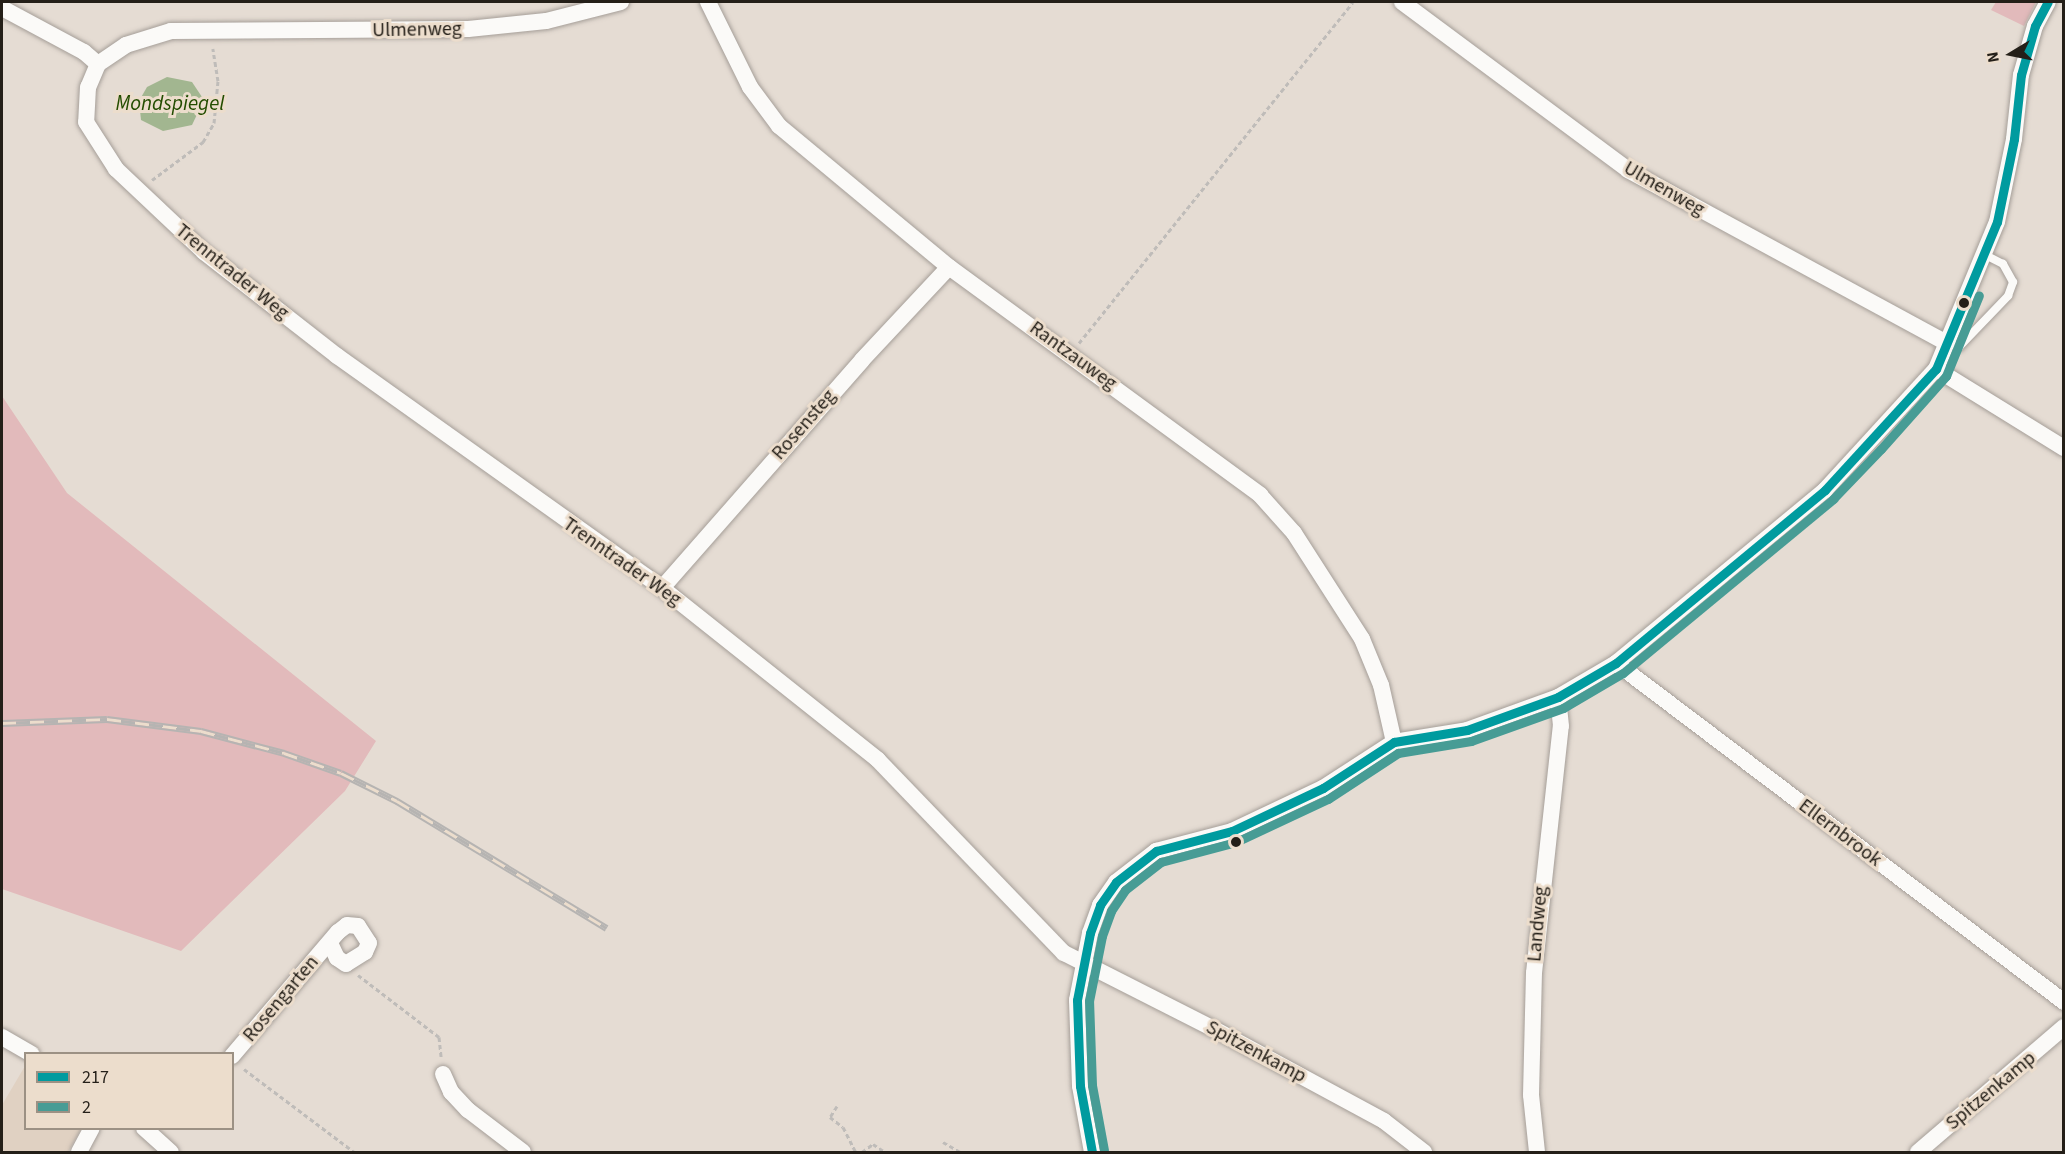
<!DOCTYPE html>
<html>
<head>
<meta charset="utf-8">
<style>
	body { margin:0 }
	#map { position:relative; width:2065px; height:1154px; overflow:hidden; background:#e5dcd3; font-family:"Source Sans 3",sans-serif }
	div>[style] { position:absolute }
	.built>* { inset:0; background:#e0d1c2 }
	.green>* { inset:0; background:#e2babb }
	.water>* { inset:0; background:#a2b690 }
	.path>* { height:3px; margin-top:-1.5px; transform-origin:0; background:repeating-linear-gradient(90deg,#bfbcb9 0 4.5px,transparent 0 7.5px) }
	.roads { filter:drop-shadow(0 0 2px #a59e98) drop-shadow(0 0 2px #a59e98) }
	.lane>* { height:8px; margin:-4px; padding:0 4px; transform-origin:4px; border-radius:4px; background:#fbfaf8 }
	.street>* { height:16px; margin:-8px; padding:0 8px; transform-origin:8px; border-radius:8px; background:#fbfaf8 }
	.rail>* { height:7px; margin-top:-3.5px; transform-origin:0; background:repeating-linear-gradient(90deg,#ecddcc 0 14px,#b6b4b2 0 28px); box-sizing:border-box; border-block:2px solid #b6b4b2 }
	.bus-1>* { height:9px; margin:-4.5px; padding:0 4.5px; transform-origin:4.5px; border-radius:4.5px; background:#009b9f }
	.bus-2>* { height:9px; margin:-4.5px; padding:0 4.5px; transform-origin:4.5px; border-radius:4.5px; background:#479c95 }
	.dots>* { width:16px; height:16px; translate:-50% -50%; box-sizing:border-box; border:3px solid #ecddcc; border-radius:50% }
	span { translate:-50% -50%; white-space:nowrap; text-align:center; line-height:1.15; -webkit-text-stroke:6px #ecddcc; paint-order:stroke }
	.street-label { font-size:20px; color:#241f18 }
	.water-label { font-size:21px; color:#234d00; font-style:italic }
	.frame { position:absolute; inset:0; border:3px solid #241f18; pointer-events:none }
	.legend { position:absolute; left:24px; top:1052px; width:210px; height:78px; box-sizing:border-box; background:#ecddcc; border:2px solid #9c9184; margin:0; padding:8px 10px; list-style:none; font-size:18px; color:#241f18 }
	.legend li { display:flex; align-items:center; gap:12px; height:30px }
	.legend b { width:30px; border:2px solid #9c9184 }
	.north { position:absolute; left:1981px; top:24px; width:60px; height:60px; -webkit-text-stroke:4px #ecddcc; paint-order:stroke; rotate:260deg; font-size:16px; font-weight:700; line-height:24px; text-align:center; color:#241f18 }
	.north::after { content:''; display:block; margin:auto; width:21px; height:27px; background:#241f18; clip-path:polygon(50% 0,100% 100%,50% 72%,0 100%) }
</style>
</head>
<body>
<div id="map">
	<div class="built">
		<i style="clip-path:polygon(25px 1066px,26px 1128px,81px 1129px,68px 1152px,2px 1152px,2px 1105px)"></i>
	</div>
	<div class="green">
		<i style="clip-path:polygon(1996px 2px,2036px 2px,2024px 26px,1991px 10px)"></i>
		<i style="clip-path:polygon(2px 396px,67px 493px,376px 741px,345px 791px,181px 951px,2px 889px)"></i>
	</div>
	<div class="water">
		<i style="clip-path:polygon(167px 77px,192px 82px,204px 100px,192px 125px,163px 131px,141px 120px,139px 101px,147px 87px)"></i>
	</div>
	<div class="path">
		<i style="left:152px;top:180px;width:64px;rotate:-36.7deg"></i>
		<i style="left:203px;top:142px;width:22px;rotate:-60deg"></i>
		<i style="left:214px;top:123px;width:42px;rotate:-84.6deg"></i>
		<i style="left:218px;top:81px;width:33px;rotate:-99deg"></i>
		<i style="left:1079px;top:343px;width:437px;rotate:-51.2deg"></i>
		<i style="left:358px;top:975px;width:102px;rotate:37.4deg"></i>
		<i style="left:439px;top:1037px;width:20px;rotate:84deg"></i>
		<i style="left:244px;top:1069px;width:138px;rotate:37deg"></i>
		<i style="left:837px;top:1106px;width:13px;rotate:122deg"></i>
		<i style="left:830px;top:1117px;width:16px;rotate:38deg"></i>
		<i style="left:843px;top:1127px;width:28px;rotate:63deg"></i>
		<i style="left:943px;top:1142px;width:20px;rotate:30deg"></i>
		<i style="left:862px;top:1152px;width:14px;rotate:-36deg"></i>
		<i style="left:873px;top:1144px;width:14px;rotate:34deg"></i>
	</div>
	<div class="roads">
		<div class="lane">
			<i style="left:1947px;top:343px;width:13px;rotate:18deg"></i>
			<i style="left:1959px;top:347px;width:71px;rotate:-46.1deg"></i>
			<i style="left:2008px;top:296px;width:15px;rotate:-70deg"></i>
			<i style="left:2013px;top:282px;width:21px;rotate:-119deg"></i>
			<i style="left:2003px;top:264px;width:22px;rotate:-153deg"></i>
		</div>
		<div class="street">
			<i style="left:621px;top:2px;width:77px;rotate:165.8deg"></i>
			<i style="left:546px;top:21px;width:78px;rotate:174.1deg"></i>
			<i style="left:468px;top:29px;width:297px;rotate:179.6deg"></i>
			<i style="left:171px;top:31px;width:47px;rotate:162.7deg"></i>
			<i style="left:126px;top:45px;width:34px;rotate:146deg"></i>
			<i style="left:98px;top:64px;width:25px;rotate:113deg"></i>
			<i style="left:88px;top:87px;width:35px;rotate:93deg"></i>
			<i style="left:86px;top:122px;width:56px;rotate:57.4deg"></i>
			<i style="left:116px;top:169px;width:121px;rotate:43.3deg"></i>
			<i style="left:204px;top:252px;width:169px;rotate:38deg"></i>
			<i style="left:337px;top:356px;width:399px;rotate:35.5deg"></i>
			<i style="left:662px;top:588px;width:276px;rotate:38.5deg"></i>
			<i style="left:878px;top:760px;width:268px;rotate:46.1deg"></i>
			<i style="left:1064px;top:953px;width:168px;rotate:26.9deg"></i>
			<i style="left:1214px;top:1029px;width:193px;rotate:28.4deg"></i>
			<i style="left:1384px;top:1121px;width:51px;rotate:37.8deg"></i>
			<i style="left:708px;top:2px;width:95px;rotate:63.7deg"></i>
			<i style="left:750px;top:87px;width:49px;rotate:53.4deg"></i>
			<i style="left:779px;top:126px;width:221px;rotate:39.7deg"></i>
			<i style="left:949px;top:267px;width:386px;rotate:36.2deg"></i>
			<i style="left:1260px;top:495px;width:51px;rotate:48.2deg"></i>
			<i style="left:1294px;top:533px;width:126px;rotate:57.3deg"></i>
			<i style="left:1362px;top:639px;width:50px;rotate:67.6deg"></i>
			<i style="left:1381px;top:685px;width:58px;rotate:77.2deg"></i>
			<i style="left:1402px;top:2px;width:282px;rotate:36.6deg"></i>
			<i style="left:1628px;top:170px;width:363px;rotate:28.5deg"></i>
			<i style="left:2px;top:8px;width:93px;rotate:28.2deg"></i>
			<i style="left:84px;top:52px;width:18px;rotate:41deg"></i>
			<i style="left:1936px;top:369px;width:150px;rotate:31.7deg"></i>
			<i style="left:662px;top:588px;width:303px;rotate:-48.7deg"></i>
			<i style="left:862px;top:360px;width:127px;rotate:-46.9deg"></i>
			<i style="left:1616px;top:663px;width:562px;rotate:37.11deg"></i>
			<i style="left:2px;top:1037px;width:34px;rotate:30deg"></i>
			<i style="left:232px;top:1056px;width:163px;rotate:-49.5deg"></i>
			<i style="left:338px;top:932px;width:11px;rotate:-38deg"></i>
			<i style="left:347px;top:925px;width:11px;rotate:5deg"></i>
			<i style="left:358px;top:926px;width:20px;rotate:57deg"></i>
			<i style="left:369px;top:943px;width:10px;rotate:114deg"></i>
			<i style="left:365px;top:952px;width:22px;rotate:148deg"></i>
			<i style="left:346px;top:964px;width:11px;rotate:-146deg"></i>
			<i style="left:337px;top:958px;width:17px;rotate:-115deg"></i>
			<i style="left:443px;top:1074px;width:20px;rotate:66deg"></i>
			<i style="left:451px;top:1092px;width:25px;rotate:47deg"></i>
			<i style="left:468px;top:1110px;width:69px;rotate:37.4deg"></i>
			<i style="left:144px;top:1128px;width:36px;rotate:42deg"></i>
			<i style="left:79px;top:1152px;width:27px;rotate:-62deg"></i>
			<i style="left:1092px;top:1152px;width:67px;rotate:-100.3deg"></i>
			<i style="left:1080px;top:1086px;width:86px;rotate:-92deg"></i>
			<i style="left:1077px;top:1000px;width:68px;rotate:-79deg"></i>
			<i style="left:1090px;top:933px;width:30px;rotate:-70deg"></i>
			<i style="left:1100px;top:905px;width:28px;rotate:-55deg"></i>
			<i style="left:1116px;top:882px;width:51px;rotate:-37.8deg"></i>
			<i style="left:1156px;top:851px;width:79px;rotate:-14.7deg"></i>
			<i style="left:1232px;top:831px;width:101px;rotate:-25.3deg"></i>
			<i style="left:1323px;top:788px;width:85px;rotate:-32.9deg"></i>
			<i style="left:1394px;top:742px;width:74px;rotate:-9.3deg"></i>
			<i style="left:1467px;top:730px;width:97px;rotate:-19.9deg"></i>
			<i style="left:1558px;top:697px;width:67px;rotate:-30.4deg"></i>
			<i style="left:1616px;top:663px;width:271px;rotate:-39.6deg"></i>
			<i style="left:1825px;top:490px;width:164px;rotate:-47.5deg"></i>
			<i style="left:1936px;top:369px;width:159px;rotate:-67.5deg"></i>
			<i style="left:1997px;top:222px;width:85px;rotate:-78.4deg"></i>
			<i style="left:2014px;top:139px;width:64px;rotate:-83.8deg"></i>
			<i style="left:2021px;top:75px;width:51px;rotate:-74.1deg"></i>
			<i style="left:2035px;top:26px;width:27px;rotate:-62deg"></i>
			<i style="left:1537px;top:1152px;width:57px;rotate:-96deg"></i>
			<i style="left:1531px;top:1095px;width:122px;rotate:-88.6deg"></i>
			<i style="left:1534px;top:973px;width:248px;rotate:-83.8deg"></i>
			<i style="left:1561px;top:726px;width:29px;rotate:-96deg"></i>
			<i style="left:1918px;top:1152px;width:192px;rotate:-40.6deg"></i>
		</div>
	</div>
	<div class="rail">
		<i style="left:2px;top:723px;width:105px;rotate:-2.2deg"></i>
		<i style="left:107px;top:719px;width:95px;rotate:7.3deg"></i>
		<i style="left:201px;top:731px;width:86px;rotate:14.8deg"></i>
		<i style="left:284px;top:753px;width:60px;rotate:19.3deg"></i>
		<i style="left:341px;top:773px;width:63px;rotate:26.6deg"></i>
		<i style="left:397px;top:801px;width:245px;rotate:31.2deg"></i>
	</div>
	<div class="bus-1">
		<i style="left:1092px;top:1152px;width:67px;rotate:-100.3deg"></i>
		<i style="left:1080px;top:1086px;width:86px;rotate:-92deg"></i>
		<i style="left:1077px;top:1000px;width:68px;rotate:-79deg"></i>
		<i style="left:1090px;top:933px;width:30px;rotate:-70deg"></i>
		<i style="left:1100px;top:905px;width:28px;rotate:-55deg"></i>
		<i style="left:1116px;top:882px;width:51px;rotate:-37.8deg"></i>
		<i style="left:1156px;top:851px;width:79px;rotate:-14.7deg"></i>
		<i style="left:1232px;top:831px;width:101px;rotate:-25.3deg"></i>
		<i style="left:1323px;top:788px;width:85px;rotate:-32.9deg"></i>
		<i style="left:1394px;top:742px;width:74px;rotate:-9.3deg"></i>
		<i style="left:1467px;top:730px;width:97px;rotate:-19.9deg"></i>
		<i style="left:1558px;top:697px;width:67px;rotate:-30.4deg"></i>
		<i style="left:1616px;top:663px;width:271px;rotate:-39.6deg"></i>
		<i style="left:1825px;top:490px;width:164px;rotate:-47.5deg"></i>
		<i style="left:1936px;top:369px;width:159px;rotate:-67.5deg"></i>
		<i style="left:1997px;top:222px;width:85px;rotate:-78.4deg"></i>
		<i style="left:2014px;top:139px;width:64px;rotate:-83.8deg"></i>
		<i style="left:2021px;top:75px;width:51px;rotate:-74.1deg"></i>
		<i style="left:2035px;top:26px;width:27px;rotate:-62deg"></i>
	</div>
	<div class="bus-2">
		<i style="left:1104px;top:1150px;width:66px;rotate:-100.5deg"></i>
		<i style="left:1092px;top:1085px;width:84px;rotate:-92deg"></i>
		<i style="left:1089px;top:1001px;width:66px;rotate:-78.7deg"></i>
		<i style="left:1102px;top:936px;width:27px;rotate:-70deg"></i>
		<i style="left:1111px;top:911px;width:25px;rotate:-56deg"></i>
		<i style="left:1125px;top:890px;width:46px;rotate:-37.9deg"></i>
		<i style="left:1161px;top:862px;width:78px;rotate:-14.9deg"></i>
		<i style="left:1236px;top:842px;width:102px;rotate:-25.1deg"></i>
		<i style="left:1328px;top:799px;width:84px;rotate:-33.3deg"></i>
		<i style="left:1398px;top:753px;width:74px;rotate:-9.3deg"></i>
		<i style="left:1471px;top:741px;width:98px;rotate:-19.7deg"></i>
		<i style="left:1563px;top:708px;width:69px;rotate:-30.3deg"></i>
		<i style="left:1623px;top:673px;width:273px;rotate:-39.6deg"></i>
		<i style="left:1833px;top:499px;width:69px;rotate:-46.2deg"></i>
		<i style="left:1881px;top:449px;width:98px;rotate:-48.3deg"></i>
		<i style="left:1946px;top:376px;width:87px;rotate:-67.8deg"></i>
	</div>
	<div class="dots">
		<i style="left:1964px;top:303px;background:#241f18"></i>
		<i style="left:1236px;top:842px;background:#241f18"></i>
	</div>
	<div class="street-label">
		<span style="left:417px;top:30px;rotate:-1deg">Ulmenweg</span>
		<span style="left:1664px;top:189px;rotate:30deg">Ulmenweg</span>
		<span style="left:232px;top:272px;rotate:39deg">Trenntrader Weg</span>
		<span style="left:1073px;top:356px;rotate:36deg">Rantzauweg</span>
		<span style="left:804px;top:425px;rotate:-49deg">Rosensteg</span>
		<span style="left:622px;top:562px;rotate:35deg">Trenntrader Weg</span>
		<span style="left:1840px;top:833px;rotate:37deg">Ellernbrook</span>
		<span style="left:1538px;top:924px;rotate:-85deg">Landweg</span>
		<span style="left:281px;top:999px;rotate:-50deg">Rosengarten</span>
		<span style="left:1256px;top:1052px;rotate:28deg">Spitzenkamp</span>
		<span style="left:1991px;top:1091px;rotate:-40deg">Spitzenkamp</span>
	</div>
	<div class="water-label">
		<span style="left:170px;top:103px">Mondspiegel</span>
	</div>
	<div class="frame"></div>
	<ul class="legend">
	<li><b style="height:8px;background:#009b9f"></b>217</li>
	<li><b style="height:8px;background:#479c95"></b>2</li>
	</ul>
	<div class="north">N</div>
</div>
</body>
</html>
